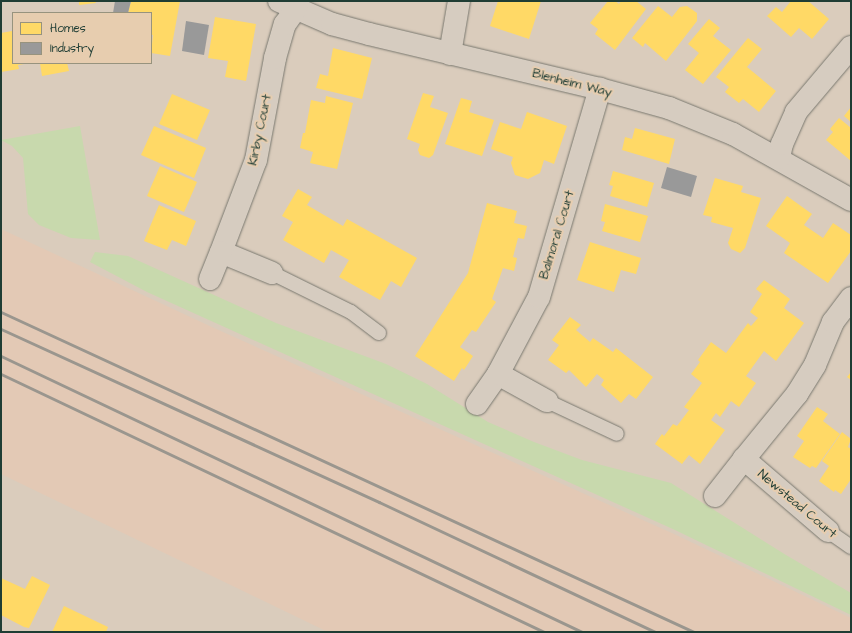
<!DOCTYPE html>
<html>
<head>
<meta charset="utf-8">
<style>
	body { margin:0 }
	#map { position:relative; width:852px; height:633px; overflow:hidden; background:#daccbc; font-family:"Architects Daughter",sans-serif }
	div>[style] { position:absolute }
	.built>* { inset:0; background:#e3c9b5 }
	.green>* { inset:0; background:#c8d9ad }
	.homes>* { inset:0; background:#ffd966 }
	.industry>* { inset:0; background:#999 }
	.roads { filter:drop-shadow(0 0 1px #79786f) drop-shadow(0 0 1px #79786f) }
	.service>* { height:14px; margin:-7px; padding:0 7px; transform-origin:7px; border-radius:7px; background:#d6ccc0 }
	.minor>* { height:22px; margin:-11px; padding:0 11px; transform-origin:11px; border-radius:11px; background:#d6ccc0 }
	.rail>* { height:3px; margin:-1.5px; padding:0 1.5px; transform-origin:1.5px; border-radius:1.5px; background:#9a968e }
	span { translate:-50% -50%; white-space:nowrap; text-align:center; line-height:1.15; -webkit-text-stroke:4px #e7cdaf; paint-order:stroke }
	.street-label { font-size:13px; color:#1f3d34 }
	.frame { position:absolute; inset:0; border:2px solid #1f3d34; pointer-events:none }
	.legend { position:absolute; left:12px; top:12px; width:140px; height:52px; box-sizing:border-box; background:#e7cdaf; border:1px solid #97937e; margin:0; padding:5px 7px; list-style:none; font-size:12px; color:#1f3d34 }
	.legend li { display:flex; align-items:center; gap:8px; height:20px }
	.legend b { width:20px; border:1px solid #97937e }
</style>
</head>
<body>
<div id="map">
	<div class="built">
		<i style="clip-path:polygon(1px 229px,214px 328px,674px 534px,851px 618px,851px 632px,328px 632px,1px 474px)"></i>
	</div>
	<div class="green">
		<i style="clip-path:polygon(80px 126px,100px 240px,71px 238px,39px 225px,28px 214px,23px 158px,12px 146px,1px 140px)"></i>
		<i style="clip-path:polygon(95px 252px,128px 256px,276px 323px,386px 364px,427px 384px,488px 422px,534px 442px,582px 460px,671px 483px,786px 555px,851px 593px,851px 615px,675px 530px,147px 292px,90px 262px)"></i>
	</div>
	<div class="homes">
		<i style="clip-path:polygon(79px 1px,95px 1px,96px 3px,79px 5px)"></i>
		<i style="clip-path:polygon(131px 1px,180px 1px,170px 56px,151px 53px,153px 35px,151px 35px,151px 13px,128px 13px)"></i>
		<i style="clip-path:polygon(498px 1px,541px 1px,529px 39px,490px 26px)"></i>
		<i style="clip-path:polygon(608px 1px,615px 1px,619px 4px,621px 1px,636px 1px,646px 9px,615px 50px,595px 34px,598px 29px,590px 23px)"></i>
		<i style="clip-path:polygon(791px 1px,808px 1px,829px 19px,812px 39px,799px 28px,791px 37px,767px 16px,776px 7px,782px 12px)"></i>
		<i style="clip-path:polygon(658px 6px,672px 17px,680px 7px,687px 6px,697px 13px,697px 21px,666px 61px,645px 43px,643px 47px,632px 38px)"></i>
		<i style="clip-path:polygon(215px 17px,256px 24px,246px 81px,225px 77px,228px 61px,208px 58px)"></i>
		<i style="clip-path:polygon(709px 19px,720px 28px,713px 36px,731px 50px,703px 84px,685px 70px,699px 53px,688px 44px)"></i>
		<i style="clip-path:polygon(12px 31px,13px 63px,24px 64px,18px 65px,19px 69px,1px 72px,1px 33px)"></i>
		<i style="clip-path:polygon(748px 38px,762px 49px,747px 67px,776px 91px,759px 112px,743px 99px,739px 103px,725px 92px,729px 87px,716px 77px)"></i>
		<i style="clip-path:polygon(333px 48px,372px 58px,362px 99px,316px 88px,320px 74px,328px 76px)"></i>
		<i style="clip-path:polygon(40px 63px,67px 63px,69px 71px,42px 76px)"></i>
		<i style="clip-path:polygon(423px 93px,434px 96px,430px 107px,448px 113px,433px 155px,429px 158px,420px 155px,418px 150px,420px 144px,407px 139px)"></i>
		<i style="clip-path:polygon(172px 94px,210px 110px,197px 140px,159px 124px)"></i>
		<i style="clip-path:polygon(326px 96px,353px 103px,337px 169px,310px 163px,313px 152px,300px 148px,303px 133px,305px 133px,311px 100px,325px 103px)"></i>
		<i style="clip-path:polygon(461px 98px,472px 101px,469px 112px,494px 120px,482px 156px,445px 144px)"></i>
		<i style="clip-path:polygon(851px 107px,851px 122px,844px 116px)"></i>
		<i style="clip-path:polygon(527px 112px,567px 126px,554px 164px,544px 160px,540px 173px,528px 179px,515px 175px,511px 163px,513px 157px,491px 149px,500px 122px,521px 129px)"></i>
		<i style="clip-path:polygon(839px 118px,851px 128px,851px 161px,826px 140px,833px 132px,830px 129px)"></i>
		<i style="clip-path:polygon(154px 126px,206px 148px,194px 178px,141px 155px)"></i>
		<i style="clip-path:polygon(635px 128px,675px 139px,669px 164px,622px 150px,625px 137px,632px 139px)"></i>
		<i style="clip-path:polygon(160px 166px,197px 182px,184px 212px,147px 196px)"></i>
		<i style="clip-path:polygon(613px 171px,654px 183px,647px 207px,610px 196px,613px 186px,609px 185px)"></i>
		<i style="clip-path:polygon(715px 178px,743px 186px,741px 192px,761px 198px,745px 248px,740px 253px,731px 249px,728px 243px,733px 228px,711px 222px,712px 217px,703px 215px)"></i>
		<i style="clip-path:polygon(298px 189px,312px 197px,307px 205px,324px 215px,343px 226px,347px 219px,417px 258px,401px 287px,391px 281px,380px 300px,339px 277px,349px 260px,331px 250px,324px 263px,283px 240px,293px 222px,282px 216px)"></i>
		<i style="clip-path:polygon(787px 196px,812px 214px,804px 225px,823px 238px,833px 223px,851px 235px,851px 251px,828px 283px,784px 253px,790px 243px,766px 226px)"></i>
		<i style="clip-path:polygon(487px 203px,517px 211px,514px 223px,527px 226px,524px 239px,518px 238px,513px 257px,517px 258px,514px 271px,503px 268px,492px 299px,496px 302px,476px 332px,472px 330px,460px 347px,473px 356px,464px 370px,462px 368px,454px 381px,415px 356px,468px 273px)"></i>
		<i style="clip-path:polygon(605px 204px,648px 216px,640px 242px,602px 231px,605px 222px,601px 221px)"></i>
		<i style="clip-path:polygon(159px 205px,196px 221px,186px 246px,172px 240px,167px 250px,144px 241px)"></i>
		<i style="clip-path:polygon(590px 242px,641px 258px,636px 274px,621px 270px,614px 292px,577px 280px)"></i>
		<i style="clip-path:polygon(764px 280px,790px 299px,784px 308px,804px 323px,776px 361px,764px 351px,746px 376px,756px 383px,739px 407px,731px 401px,720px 417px,716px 413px,711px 420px,725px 430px,700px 464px,689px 455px,682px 464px,655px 444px,662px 434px,664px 436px,673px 424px,677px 426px,689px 410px,684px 407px,702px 383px,691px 374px,700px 362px,698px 360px,711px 342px,726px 353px,748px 323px,751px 326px,758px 318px,750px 312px,762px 294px,756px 289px)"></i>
		<i style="clip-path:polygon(570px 317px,581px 325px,576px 330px,590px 342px,593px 338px,613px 352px,616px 348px,653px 377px,636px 399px,629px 394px,621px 403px,601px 385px,604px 380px,597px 374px,586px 387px,569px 370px,566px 373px,548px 360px,559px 345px,552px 340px)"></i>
		<i style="clip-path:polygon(851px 372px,851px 380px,847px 377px)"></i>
		<i style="clip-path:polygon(817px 407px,828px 414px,823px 421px,840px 434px,816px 468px,812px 466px,810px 468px,793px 457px,804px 441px,797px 436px)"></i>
		<i style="clip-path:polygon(842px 432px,851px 439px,848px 447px,851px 449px,851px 479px,841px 494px,835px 490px,834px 492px,819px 481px,829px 466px,822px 461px)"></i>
		<i style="clip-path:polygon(32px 576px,50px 585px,29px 628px,24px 627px,1px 615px,1px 578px,25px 589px)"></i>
		<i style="clip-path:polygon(64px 606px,108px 627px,106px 632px,52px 632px)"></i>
	</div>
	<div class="industry">
		<i style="clip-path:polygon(115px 1px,131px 1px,128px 13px,113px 13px)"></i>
		<i style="clip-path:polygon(186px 21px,209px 25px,204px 55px,182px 51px)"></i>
		<i style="clip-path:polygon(667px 167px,697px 176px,691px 197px,661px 188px)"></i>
	</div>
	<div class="roads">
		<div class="service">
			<i style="left:272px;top:273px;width:88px;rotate:26.3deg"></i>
			<i style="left:351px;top:312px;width:35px;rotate:37deg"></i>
			<i style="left:547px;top:401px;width:77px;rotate:25.2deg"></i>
			<i style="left:828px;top:531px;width:28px;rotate:35deg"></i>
		</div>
		<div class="minor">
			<i style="left:279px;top:1px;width:58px;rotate:23.5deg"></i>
			<i style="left:332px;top:24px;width:38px;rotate:15deg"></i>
			<i style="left:369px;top:34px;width:237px;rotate:13.4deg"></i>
			<i style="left:600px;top:89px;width:72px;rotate:15.4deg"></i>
			<i style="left:669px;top:108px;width:69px;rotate:22.1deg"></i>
			<i style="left:733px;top:134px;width:135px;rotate:29.2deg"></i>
			<i style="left:450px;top:54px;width:54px;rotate:-80.4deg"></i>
			<i style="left:779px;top:158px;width:14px;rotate:-78deg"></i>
			<i style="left:782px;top:144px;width:35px;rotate:-66deg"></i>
			<i style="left:796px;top:112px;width:85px;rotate:-49.8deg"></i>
			<i style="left:272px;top:273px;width:55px;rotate:-157.6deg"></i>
			<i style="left:221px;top:252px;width:98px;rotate:-69.2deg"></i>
			<i style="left:256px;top:160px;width:104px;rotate:-79.4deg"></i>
			<i style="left:275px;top:58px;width:35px;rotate:-74deg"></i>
			<i style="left:285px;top:24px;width:19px;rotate:-54deg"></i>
			<i style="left:210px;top:279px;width:29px;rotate:-68deg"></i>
			<i style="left:498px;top:374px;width:56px;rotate:28.9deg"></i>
			<i style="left:477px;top:404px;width:37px;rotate:-55deg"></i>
			<i style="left:498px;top:374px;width:87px;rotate:-62deg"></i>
			<i style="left:539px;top:297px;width:217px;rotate:-73.7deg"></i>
			<i style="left:715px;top:496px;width:47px;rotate:-51.9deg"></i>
			<i style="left:828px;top:531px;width:111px;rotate:-139.4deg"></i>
			<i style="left:744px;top:459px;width:84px;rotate:-50.8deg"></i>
			<i style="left:797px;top:394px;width:34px;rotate:-58deg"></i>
			<i style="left:815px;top:365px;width:47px;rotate:-67.3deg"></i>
			<i style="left:833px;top:322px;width:30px;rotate:-53deg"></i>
		</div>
	</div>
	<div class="rail">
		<i style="left:1px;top:312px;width:763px;rotate:24.79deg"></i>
		<i style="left:1px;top:329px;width:416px;rotate:24.6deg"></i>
		<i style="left:379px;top:502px;width:305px;rotate:25.2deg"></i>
		<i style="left:1px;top:356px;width:643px;rotate:25.41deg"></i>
		<i style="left:1px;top:374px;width:601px;rotate:25.41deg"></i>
	</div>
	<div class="street-label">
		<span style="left:572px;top:83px;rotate:14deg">Blenheim Way</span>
		<span style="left:260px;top:130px;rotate:-78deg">Kirby Court</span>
		<span style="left:557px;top:235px;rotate:-73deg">Balmoral Court</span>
		<span style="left:797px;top:504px;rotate:40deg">Newstead Court</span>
	</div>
	<div class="frame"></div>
	<ul class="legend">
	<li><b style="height:11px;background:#ffd966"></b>Homes</li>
	<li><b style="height:11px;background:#999"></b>Industry</li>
	</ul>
</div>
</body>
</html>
